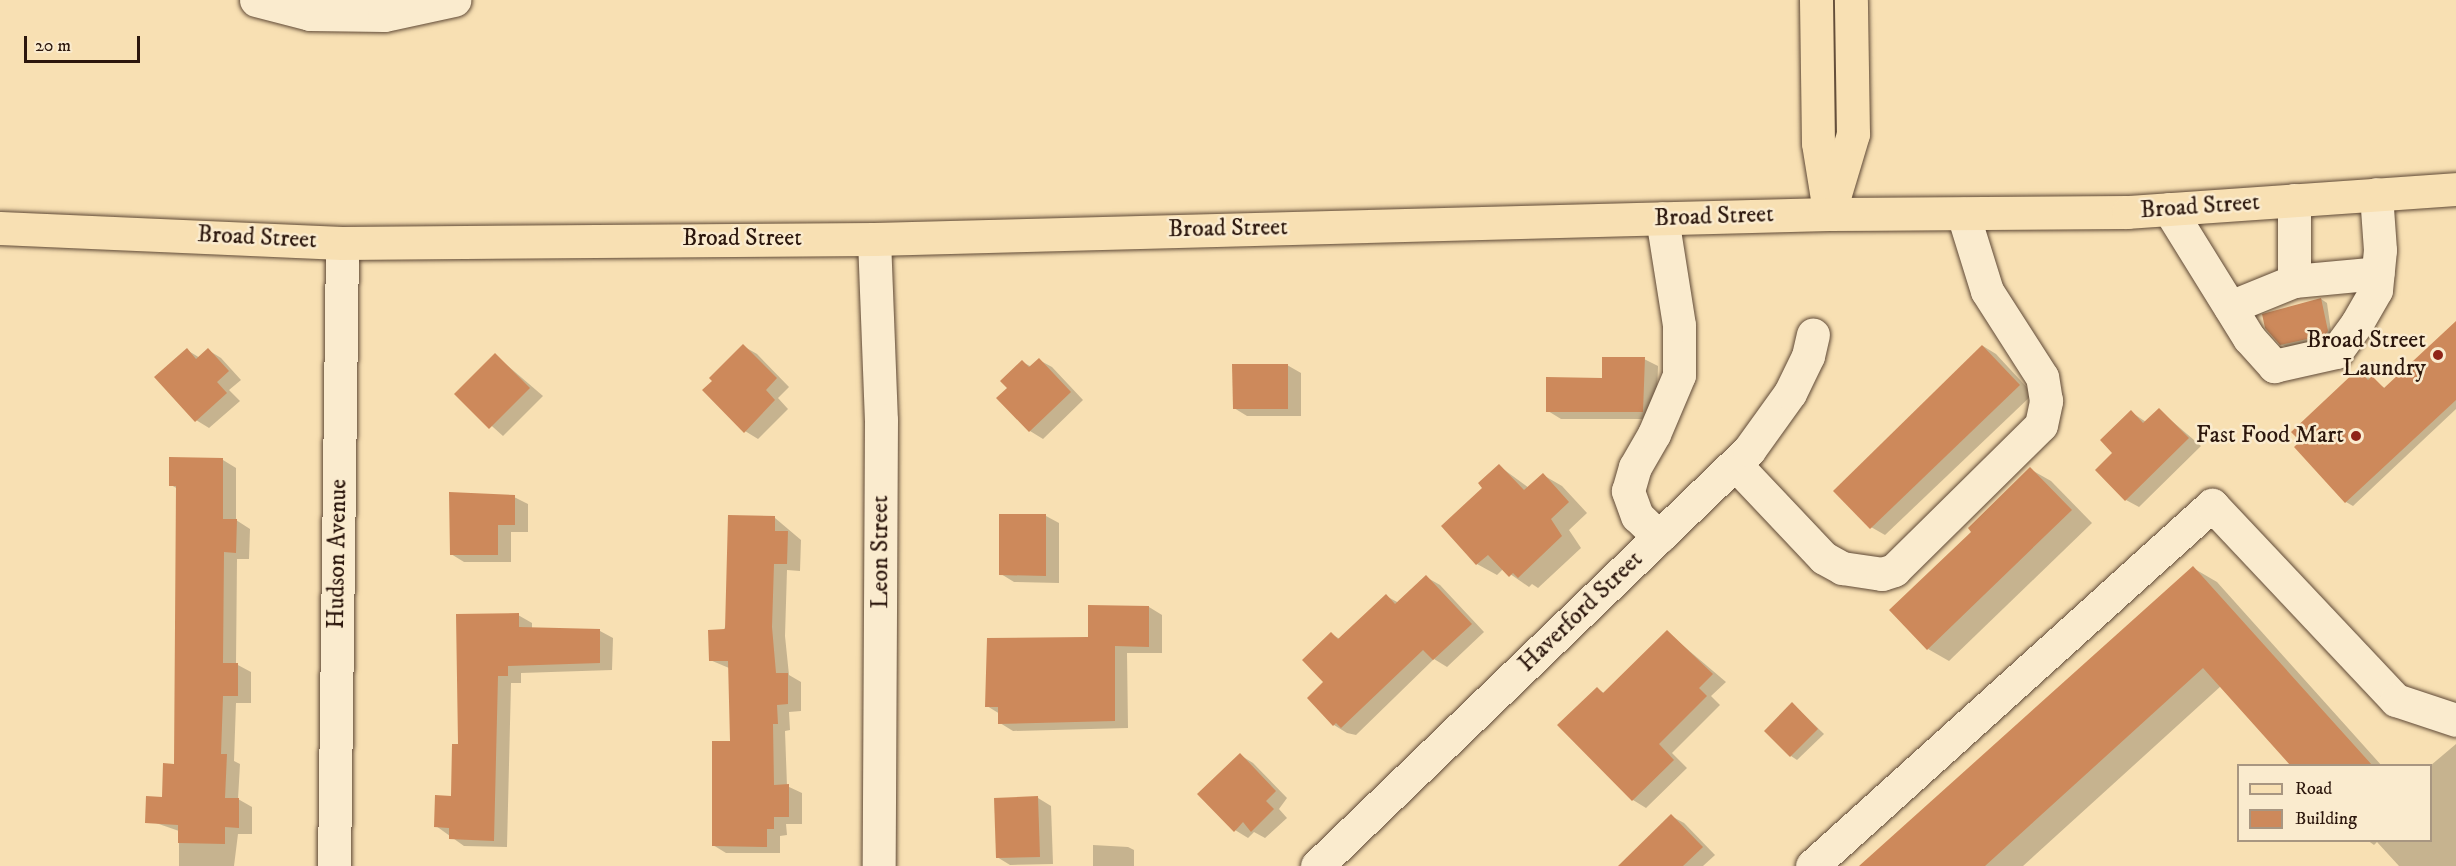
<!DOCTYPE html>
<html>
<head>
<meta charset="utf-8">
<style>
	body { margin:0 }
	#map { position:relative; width:2456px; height:866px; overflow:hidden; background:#f8e0b3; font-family:"IM FELL DW Pica",serif }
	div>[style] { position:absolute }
	.shadow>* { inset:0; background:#0003 }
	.building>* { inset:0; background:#cd895b }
	.roads { filter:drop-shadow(0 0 2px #5f4936) drop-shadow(0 0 2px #5f4936) }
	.minor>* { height:33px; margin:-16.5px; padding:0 16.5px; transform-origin:16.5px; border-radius:16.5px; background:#faebce }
	.major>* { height:33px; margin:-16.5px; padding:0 16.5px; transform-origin:16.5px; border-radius:16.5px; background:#f8e0b3 }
	.dots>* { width:16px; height:16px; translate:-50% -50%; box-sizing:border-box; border:3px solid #faebce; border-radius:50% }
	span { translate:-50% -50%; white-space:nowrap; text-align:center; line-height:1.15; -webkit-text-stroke:5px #faebce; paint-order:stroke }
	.street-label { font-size:24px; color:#2c170d }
	.poi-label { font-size:24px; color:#2c170d }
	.right { translate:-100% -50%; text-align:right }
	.legend { position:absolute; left:2237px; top:764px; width:195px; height:78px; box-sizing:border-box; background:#faebce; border:2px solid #a89681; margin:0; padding:8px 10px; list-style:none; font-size:18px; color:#2c170d }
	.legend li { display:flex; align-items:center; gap:12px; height:30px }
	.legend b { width:30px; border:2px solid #a89681 }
	.scale { position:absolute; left:24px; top:36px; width:116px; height:27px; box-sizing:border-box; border:3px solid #2c170d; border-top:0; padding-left:8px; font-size:18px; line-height:21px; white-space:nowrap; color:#2c170d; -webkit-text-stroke:4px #faebce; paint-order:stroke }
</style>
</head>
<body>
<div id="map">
	<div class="shadow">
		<i style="clip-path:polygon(2321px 299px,2327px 303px,2332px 338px,2288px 348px,2281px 344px)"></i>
		<i style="clip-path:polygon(2456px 323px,2456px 409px,2353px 506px,2346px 502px,2296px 447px,2359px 371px,2386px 389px)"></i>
		<i style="clip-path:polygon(743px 346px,757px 354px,789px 387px,778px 398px,788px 409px,758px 439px,745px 431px)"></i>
		<i style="clip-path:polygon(1983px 346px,1996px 354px,2033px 394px,1885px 535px,1871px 527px)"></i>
		<i style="clip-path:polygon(187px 350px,200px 358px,208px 350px,221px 358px,241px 380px,229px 390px,240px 401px,209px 428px,196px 420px)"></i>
		<i style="clip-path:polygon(495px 355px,543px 396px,503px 436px,456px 394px)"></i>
		<i style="clip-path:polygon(1644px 359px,1658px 366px,1656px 419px,1561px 419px,1548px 411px)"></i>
		<i style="clip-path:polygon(1039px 360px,1052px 367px,1083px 400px,1043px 439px,1030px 431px,1022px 362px,1032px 367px)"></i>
		<i style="clip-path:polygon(1287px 365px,1301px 373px,1301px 416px,1247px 416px,1234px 408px)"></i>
		<i style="clip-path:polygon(2159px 410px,2201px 446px,2139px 507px,2126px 500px,2115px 453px,2131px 412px,2146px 422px)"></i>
		<i style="clip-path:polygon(223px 460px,236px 468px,236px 520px,250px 529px,249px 559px,237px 559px,236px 664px,251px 672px,251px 703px,236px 703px,234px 761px,240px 764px,238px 799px,252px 807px,252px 834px,238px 834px,234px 866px,179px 866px,179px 831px,156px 823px,175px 765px,178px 489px,171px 485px)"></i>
		<i style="clip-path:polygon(1499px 466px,1529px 488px,1543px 475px,1562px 486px,1587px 513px,1569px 530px,1581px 548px,1538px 588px,1532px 584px,1529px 587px,1503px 569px,1497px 575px,1477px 564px,1443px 526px,1484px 488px)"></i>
		<i style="clip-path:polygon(2030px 469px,2051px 481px,2092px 523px,1949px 661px,1928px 649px,1973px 532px)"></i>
		<i style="clip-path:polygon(514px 497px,528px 504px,528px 532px,511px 532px,511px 562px,464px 562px,451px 554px)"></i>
		<i style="clip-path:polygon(1046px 516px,1059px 523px,1059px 583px,1014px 582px,1001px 574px)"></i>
		<i style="clip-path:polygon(775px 518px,801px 540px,800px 571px,787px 570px,785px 636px,789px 675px,801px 682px,801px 711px,789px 712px,790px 730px,785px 731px,787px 786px,802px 793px,802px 824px,786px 824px,787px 835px,780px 836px,780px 853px,726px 853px,713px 845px,731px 743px,729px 668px,710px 660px)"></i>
		<i style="clip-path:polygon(2193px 568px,2217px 582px,2382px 766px,2292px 766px,2221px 686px,2023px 866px,1862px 866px)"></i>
		<i style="clip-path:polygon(1426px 577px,1440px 585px,1484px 632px,1447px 667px,1434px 659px,1356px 735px,1347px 733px,1334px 725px,1325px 682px,1331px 634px,1340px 639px,1386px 596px,1399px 603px)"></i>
		<i style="clip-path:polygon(1149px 607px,1162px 615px,1162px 653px,1127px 653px,1128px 728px,1013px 731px,1000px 723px,1000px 714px,987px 706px,1089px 638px)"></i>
		<i style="clip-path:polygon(518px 615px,532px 623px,532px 629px,600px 631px,613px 638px,612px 670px,521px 673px,521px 683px,511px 683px,507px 847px,464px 846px,436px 826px,452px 797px,459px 746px)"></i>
		<i style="clip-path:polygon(1667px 632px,1726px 682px,1711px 696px,1720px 705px,1672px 753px,1687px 768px,1646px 808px,1633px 800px,1597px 689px,1604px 693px)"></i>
		<i style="clip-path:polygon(1793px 704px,1824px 734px,1797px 760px,1791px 756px)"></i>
		<i style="clip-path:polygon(2456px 744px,2456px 866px,2399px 866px,2377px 842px,2374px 845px,2367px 840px,2430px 840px,2430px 766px)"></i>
		<i style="clip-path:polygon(1240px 755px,1253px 763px,1287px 798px,1279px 809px,1287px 818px,1265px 838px,1254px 832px,1248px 838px,1235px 830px)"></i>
		<i style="clip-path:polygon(1038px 798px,1051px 806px,1053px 864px,1010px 865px,997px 857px)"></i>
		<i style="clip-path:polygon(1671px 816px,1684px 823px,1715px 855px,1703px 866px,1631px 866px)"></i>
		<i style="clip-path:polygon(1093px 845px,1128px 847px,1134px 850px,1134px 866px,1093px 866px)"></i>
	</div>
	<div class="building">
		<i style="clip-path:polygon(2321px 298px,2328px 331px,2325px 335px,2280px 345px,2265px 328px,2262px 314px)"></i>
		<i style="clip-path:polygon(2456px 321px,2456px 400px,2345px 503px,2294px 447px,2300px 441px,2291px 432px,2358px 369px,2368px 380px,2372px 376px,2384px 388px)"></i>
		<i style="clip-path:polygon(743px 344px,777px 378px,766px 390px,775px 400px,744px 433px,702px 390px,712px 381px,709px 378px)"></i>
		<i style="clip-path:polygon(1982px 345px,2020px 385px,1870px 529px,1833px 491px)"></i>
		<i style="clip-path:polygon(187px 348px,196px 359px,208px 348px,229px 371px,217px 382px,227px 393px,195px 422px,154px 377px)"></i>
		<i style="clip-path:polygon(495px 353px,530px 388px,489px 429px,454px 394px)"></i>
		<i style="clip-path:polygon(1602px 357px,1645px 357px,1643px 412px,1546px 412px,1546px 377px,1602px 378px)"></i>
		<i style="clip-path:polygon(1039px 358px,1071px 392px,1029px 432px,996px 398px,1007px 388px,1000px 381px,1022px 360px,1029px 367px)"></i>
		<i style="clip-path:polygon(1232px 364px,1288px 364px,1288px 409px,1233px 409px)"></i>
		<i style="clip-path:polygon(2159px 408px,2189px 438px,2125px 501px,2095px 470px,2112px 453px,2100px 440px,2131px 410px,2143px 423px)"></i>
		<i style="clip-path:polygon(169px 457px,223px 458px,223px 519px,237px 519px,236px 553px,224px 552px,223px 663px,238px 663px,238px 696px,223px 696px,221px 754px,227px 754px,225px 798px,239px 798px,239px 828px,225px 827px,225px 844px,178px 843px,178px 825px,145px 823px,146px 796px,162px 797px,163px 763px,174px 764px,176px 486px,169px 486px)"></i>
		<i style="clip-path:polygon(1499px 464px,1524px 490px,1543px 473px,1569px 502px,1551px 519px,1562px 536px,1518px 578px,1513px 573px,1509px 577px,1488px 555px,1476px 565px,1441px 526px,1482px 488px,1478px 483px)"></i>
		<i style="clip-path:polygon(2030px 467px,2072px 510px,1927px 650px,1889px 610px,1971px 532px,1968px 528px)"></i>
		<i style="clip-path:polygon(449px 492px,515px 495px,515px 525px,498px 525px,498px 555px,450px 555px)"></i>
		<i style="clip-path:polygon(999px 514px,1046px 514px,1046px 576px,999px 575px)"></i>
		<i style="clip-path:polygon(728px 515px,775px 516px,775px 531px,788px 531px,787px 564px,774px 564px,772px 627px,776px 673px,788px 673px,788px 704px,777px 705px,778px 724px,773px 724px,774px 785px,789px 784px,789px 817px,774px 817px,774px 829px,767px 829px,767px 847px,712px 846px,712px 741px,730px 741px,728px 661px,709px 661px,708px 630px,725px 629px)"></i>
		<i style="clip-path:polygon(2193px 566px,2372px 765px,2290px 765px,2203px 668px,1985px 866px,1859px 866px)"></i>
		<i style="clip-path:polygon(1426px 575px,1472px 624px,1433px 660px,1423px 650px,1341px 728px,1336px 723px,1333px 726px,1307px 698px,1323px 682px,1302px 660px,1331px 632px,1338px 639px,1386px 594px,1395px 604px)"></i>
		<i style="clip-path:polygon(1088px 605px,1149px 606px,1149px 647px,1115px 646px,1115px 721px,998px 724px,998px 707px,985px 707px,987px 638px,1088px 637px)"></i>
		<i style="clip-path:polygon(519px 613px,519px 627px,600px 629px,600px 663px,508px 666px,508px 676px,498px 676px,494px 841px,449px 839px,449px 828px,434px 827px,435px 795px,451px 796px,452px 744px,458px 744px,456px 614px)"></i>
		<i style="clip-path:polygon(1667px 630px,1713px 674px,1699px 688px,1707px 696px,1659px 744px,1674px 760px,1632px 801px,1557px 725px,1597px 687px,1603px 693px)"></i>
		<i style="clip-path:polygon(1792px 702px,1818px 729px,1790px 757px,1764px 731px)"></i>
		<i style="clip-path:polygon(1240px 753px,1276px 791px,1266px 801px,1274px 809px,1251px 832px,1243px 822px,1234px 832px,1197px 794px)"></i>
		<i style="clip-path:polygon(1038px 796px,1040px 857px,996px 858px,994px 798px)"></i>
		<i style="clip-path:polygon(1671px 814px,1703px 847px,1683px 866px,1618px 866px)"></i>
	</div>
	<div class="roads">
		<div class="minor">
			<i style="left:256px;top:0;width:56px;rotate:14.5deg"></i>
			<i style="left:310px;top:14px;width:74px;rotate:0.8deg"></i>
			<i style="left:384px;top:15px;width:72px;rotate:-12.1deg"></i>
			<i style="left:2294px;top:200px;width:81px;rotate:90deg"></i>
			<i style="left:2294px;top:281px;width:84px;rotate:-5.4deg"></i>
			<i style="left:2169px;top:209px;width:152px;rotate:58.2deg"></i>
			<i style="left:2249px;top:338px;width:38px;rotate:48deg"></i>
			<i style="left:2274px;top:366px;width:64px;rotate:-12.7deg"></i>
			<i style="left:2336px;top:352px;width:36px;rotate:-54deg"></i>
			<i style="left:2357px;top:323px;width:38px;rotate:-60deg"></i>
			<i style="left:2376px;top:290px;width:40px;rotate:-84.3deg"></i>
			<i style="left:2380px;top:250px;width:56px;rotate:-94.1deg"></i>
			<i style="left:874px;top:239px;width:181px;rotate:87.8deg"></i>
			<i style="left:881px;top:420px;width:446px;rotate:90.3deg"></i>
			<i style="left:2230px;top:307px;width:69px;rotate:-22.1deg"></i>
			<i style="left:1735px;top:464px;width:129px;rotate:46.6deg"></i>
			<i style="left:1824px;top:558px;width:21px;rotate:29deg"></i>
			<i style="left:1842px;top:568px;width:40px;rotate:8.5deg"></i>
			<i style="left:1882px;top:574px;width:13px;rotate:-18deg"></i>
			<i style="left:1894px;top:570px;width:206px;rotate:-44.6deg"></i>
			<i style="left:2041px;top:425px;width:25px;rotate:-78deg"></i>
			<i style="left:2046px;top:401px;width:24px;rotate:-99deg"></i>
			<i style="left:2042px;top:377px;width:102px;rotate:-122.6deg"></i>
			<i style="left:1987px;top:291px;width:81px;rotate:-107.3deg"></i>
			<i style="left:1659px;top:537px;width:30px;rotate:-136deg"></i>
			<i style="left:1637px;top:516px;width:27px;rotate:-110deg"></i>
			<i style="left:1628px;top:491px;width:25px;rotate:-74deg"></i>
			<i style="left:1635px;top:467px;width:38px;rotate:-60deg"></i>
			<i style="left:1654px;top:434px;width:64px;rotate:-67deg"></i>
			<i style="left:1679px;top:375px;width:50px;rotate:-90deg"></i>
			<i style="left:1679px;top:325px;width:108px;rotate:-99deg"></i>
			<i style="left:334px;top:866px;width:623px;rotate:-89.26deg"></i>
			<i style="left:1317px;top:866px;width:600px;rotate:-43.92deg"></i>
			<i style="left:1749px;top:450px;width:70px;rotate:-54.3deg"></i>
			<i style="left:1790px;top:393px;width:41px;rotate:-64.1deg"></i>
			<i style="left:1808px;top:356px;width:22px;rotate:-77deg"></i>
			<i style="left:1812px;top:866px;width:539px;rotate:-42.07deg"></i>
			<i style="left:2212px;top:505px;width:268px;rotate:46.7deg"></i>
			<i style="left:2396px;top:700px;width:63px;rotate:18.4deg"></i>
		</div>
		<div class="major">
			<i style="left:1816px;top:0;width:143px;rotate:89.2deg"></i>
			<i style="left:1818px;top:143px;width:63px;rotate:80.8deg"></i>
			<i style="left:1829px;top:214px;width:84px;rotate:-73.3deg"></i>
			<i style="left:1853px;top:134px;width:134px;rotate:-90.9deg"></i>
			<i style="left:0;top:228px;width:342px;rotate:2.5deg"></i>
			<i style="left:342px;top:243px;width:532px;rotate:-0.43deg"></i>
			<i style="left:874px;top:239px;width:955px;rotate:-1.5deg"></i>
			<i style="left:1829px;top:214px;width:299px;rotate:-0.4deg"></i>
			<i style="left:2128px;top:212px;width:329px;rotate:-4deg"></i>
		</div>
	</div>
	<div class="dots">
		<i style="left:2438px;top:355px;background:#8f2418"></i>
		<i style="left:2356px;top:436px;background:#8f2418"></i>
	</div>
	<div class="street-label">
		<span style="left:2200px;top:207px;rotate:-4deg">Broad Street</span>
		<span style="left:1714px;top:217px;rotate:-2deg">Broad Street</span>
		<span style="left:1228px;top:229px;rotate:-1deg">Broad Street</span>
		<span style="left:257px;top:238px;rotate:3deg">Broad Street</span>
		<span style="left:742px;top:239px">Broad Street</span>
		<span style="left:881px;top:552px;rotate:-90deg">Leon Street</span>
		<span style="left:338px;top:554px;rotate:-89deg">Hudson Avenue</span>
		<span style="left:1581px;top:612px;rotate:-44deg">Haverford Street</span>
	</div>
	<div class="poi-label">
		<span class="right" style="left:2426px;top:355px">Broad Street<br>Laundry</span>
		<span class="right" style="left:2344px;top:436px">Fast Food Mart</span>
	</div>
	<ul class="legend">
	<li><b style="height:8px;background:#f8e0b3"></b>Road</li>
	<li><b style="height:16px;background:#cd895b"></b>Building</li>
	</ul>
	<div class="scale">20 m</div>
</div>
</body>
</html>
